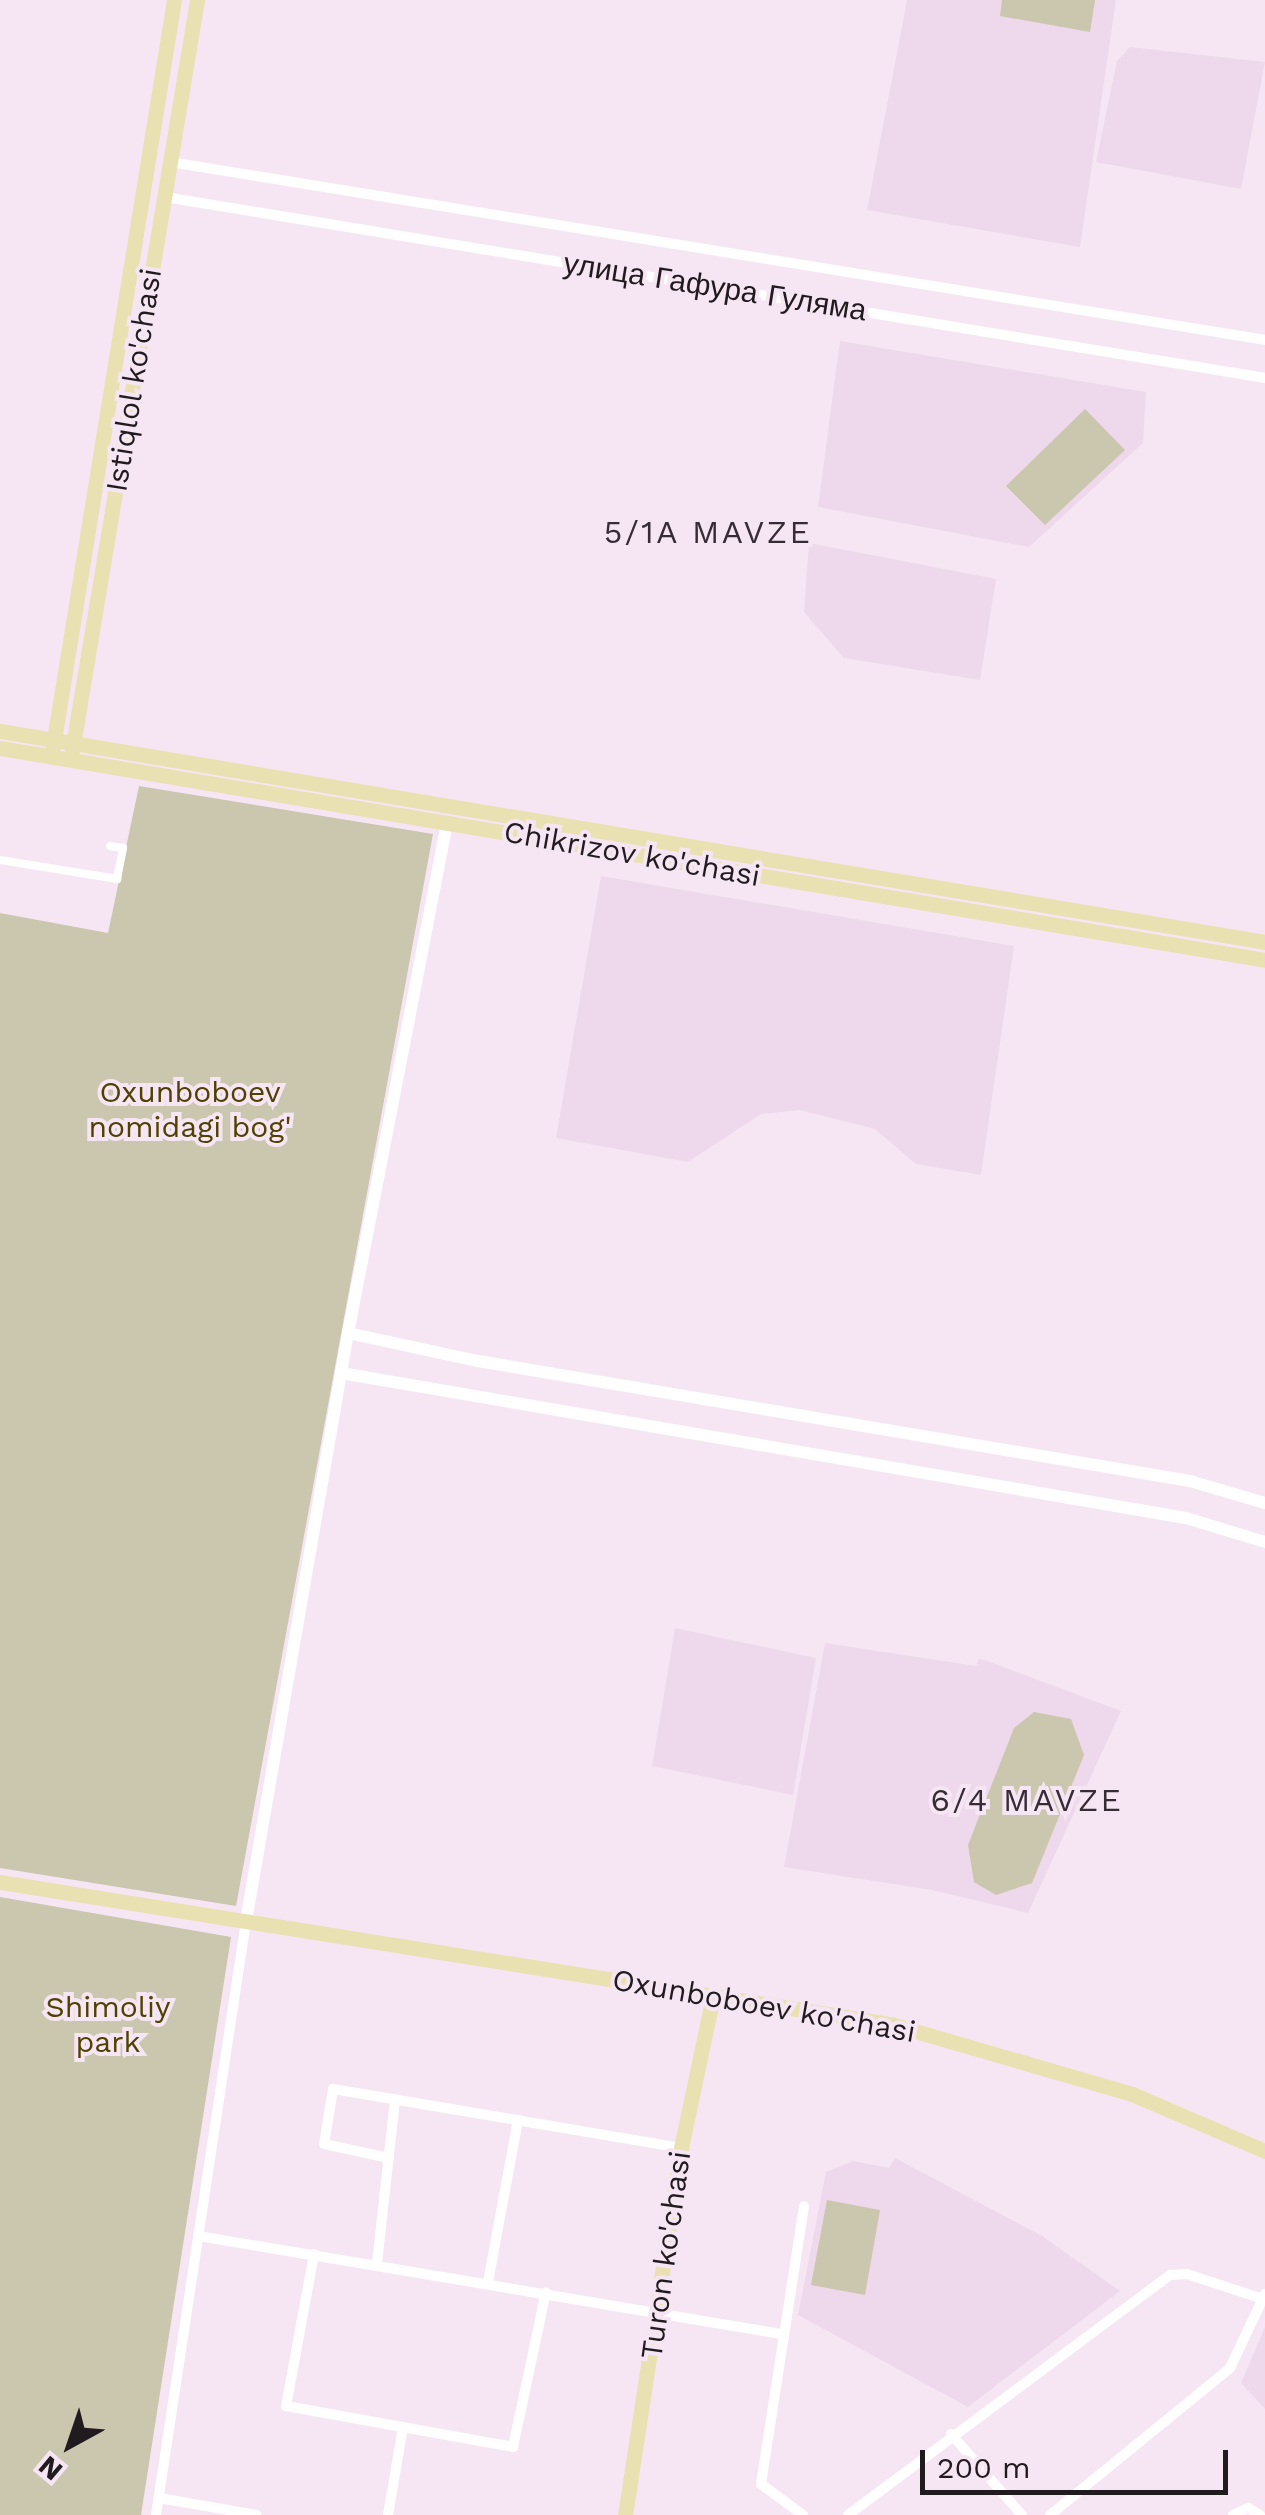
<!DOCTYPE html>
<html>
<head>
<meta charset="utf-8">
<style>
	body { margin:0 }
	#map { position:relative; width:1265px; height:2515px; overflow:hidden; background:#f6e6f4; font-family:"Work Sans",sans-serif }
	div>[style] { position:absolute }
	.built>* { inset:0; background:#eed8eb }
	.green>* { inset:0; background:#cbc6ae }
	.pedestrian>* { height:8px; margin:-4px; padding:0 4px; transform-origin:4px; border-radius:4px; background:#fff }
	.minor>* { height:10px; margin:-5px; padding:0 5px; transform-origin:5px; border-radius:5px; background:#fff }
	.tertiary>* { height:12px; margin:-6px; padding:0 6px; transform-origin:6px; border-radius:6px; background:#fff }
	.secondary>* { height:15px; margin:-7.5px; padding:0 7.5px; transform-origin:7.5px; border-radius:7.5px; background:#eae1b3 }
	span { translate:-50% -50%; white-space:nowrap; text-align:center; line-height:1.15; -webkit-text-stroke:8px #f6e6f4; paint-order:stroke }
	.street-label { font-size:30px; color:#211b20 }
	.park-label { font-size:30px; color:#4f4100 }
	.neighbourhood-label { font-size:32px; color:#372b35; letter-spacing:2.5px }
	.north { position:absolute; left:20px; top:2395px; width:100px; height:100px; -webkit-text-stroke:8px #f6e6f4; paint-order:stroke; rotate:220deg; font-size:28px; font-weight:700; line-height:40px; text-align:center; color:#211b20 }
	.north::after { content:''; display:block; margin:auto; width:35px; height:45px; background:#211b20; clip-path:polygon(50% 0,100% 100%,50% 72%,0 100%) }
	.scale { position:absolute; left:920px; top:2450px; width:308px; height:45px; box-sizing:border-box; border:5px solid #211b20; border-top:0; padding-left:12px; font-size:30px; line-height:35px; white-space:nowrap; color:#211b20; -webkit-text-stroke:8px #f6e6f4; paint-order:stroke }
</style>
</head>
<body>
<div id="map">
	<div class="built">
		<i style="clip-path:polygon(907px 0,1116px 0,1080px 247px,867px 210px)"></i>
		<i style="clip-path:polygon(1130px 47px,1265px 62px,1241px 189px,1096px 162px,1117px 61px)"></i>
		<i style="clip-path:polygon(840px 341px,1146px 392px,1143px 443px,1029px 547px,818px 507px)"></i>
		<i style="clip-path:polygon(809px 543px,996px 579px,980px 680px,844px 658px,804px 612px)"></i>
		<i style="clip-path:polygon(601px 876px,1014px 946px,981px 1175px,916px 1164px,875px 1129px,800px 1110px,761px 1114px,688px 1162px,556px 1138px)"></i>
		<i style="clip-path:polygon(675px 1628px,816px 1658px,793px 1795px,652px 1766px)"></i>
		<i style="clip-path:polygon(825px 1643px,976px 1666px,979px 1658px,1121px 1711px,1028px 1913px,932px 1890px,784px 1867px)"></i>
		<i style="clip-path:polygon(895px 2158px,1042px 2236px,1120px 2291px,968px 2407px,798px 2315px,826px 2172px,853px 2161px,889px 2168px)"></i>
		<i style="clip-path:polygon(1265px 2327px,1265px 2409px,1241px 2383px)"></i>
	</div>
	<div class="green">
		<i style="clip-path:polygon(1002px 0,1095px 0,1090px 32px,1000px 16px)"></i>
		<i style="clip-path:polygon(1085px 409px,1125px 450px,1045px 525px,1006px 486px)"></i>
		<i style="clip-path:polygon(139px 786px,433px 834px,236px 1906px,0 1868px,0 913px,108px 933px)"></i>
		<i style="clip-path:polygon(1034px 1712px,1071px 1719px,1084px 1755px,1032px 1883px,996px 1895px,974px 1882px,968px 1845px,1014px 1728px)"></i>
		<i style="clip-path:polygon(0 1897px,231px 1937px,141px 2515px,0 2515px)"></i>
		<i style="clip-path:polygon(827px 2200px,880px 2210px,865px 2295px,811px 2285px)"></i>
	</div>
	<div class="pedestrian">
		<i style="left:0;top:860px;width:119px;rotate:9.2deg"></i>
		<i style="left:117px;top:879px;width:32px;rotate:-79deg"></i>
		<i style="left:123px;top:848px;width:13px;rotate:-171deg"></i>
	</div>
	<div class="minor">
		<i style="left:170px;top:162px;width:1109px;rotate:9.23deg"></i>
		<i style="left:165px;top:197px;width:1115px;rotate:9.34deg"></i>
		<i style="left:389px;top:2158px;width:66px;rotate:-167.8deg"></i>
		<i style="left:324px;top:2144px;width:56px;rotate:-80.7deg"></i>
		<i style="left:333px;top:2089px;width:353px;rotate:9.6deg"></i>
		<i style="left:198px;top:2236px;width:591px;rotate:9.54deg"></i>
		<i style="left:314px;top:2254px;width:155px;rotate:100.4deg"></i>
		<i style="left:286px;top:2406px;width:231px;rotate:10.2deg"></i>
		<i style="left:513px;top:2447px;width:158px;rotate:-78deg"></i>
		<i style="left:377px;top:2263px;width:165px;rotate:-83.7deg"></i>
		<i style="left:488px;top:2282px;width:165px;rotate:-79.5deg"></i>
		<i style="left:951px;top:2434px;width:108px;rotate:48.8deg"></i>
		<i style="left:159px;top:2498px;width:99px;rotate:9.8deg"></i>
		<i style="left:156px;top:2515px;width:601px;rotate:-81.38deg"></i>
		<i style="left:388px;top:2515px;width:89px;rotate:-80.3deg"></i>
		<i style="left:803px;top:2515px;width:52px;rotate:-143.6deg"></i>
		<i style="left:761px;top:2484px;width:281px;rotate:-81.2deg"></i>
		<i style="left:848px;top:2515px;width:402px;rotate:-36.7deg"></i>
		<i style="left:1170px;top:2275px;width:17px;rotate:-3deg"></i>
		<i style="left:1187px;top:2274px;width:80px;rotate:18.2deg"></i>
		<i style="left:1050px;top:2515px;width:232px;rotate:-39.2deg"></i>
		<i style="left:1230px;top:2368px;width:82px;rotate:-64.7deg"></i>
		<i style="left:1233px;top:2515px;width:17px;rotate:-25deg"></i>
		<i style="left:1248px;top:2508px;width:14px;rotate:30deg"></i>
	</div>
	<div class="tertiary">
		<i style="left:348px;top:1333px;width:133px;rotate:12.2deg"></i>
		<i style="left:478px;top:1361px;width:722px;rotate:9.57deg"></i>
		<i style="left:1190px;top:1481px;width:78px;rotate:16.3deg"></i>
		<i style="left:341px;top:1373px;width:857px;rotate:9.74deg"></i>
		<i style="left:1186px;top:1518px;width:83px;rotate:16.9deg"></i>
		<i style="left:246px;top:1921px;width:597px;rotate:-80.16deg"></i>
		<i style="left:348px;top:1333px;width:520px;rotate:-79.01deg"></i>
	</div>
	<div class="secondary">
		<i style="left:0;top:731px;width:1282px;rotate:9.47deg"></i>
		<i style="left:53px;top:746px;width:756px;rotate:-80.79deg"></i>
		<i style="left:0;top:748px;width:1283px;rotate:9.51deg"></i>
		<i style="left:72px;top:751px;width:761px;rotate:-80.55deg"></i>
		<i style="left:0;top:1882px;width:902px;rotate:9.06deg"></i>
		<i style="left:891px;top:2024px;width:251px;rotate:16.2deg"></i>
		<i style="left:1132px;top:2094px;width:145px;rotate:23.2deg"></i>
		<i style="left:625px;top:2515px;width:371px;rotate:-81.3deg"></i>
		<i style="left:681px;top:2148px;width:155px;rotate:-78.1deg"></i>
	</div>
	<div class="street-label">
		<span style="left:715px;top:287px;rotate:9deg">улица Гафура Гуляма</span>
		<span style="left:134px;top:380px;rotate:-81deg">Istiqlol ko'chasi</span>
		<span style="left:632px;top:854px;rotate:10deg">Chikrizov ko'chasi</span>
		<span style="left:764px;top:2006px;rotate:10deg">Oxunboboev ko'chasi</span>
		<span style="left:666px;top:2255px;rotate:-82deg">Turon ko'chasi</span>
	</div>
	<div class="park-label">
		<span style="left:190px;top:1109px">Oxunboboev<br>nomidagi bog'</span>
		<span style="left:108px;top:2024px">Shimoliy<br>park</span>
	</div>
	<div class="neighbourhood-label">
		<span style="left:708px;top:532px">5/1A MAVZE</span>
		<span style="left:1027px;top:1800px">6/4 MAVZE</span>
	</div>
	<div class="north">N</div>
	<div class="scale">200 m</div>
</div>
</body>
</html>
